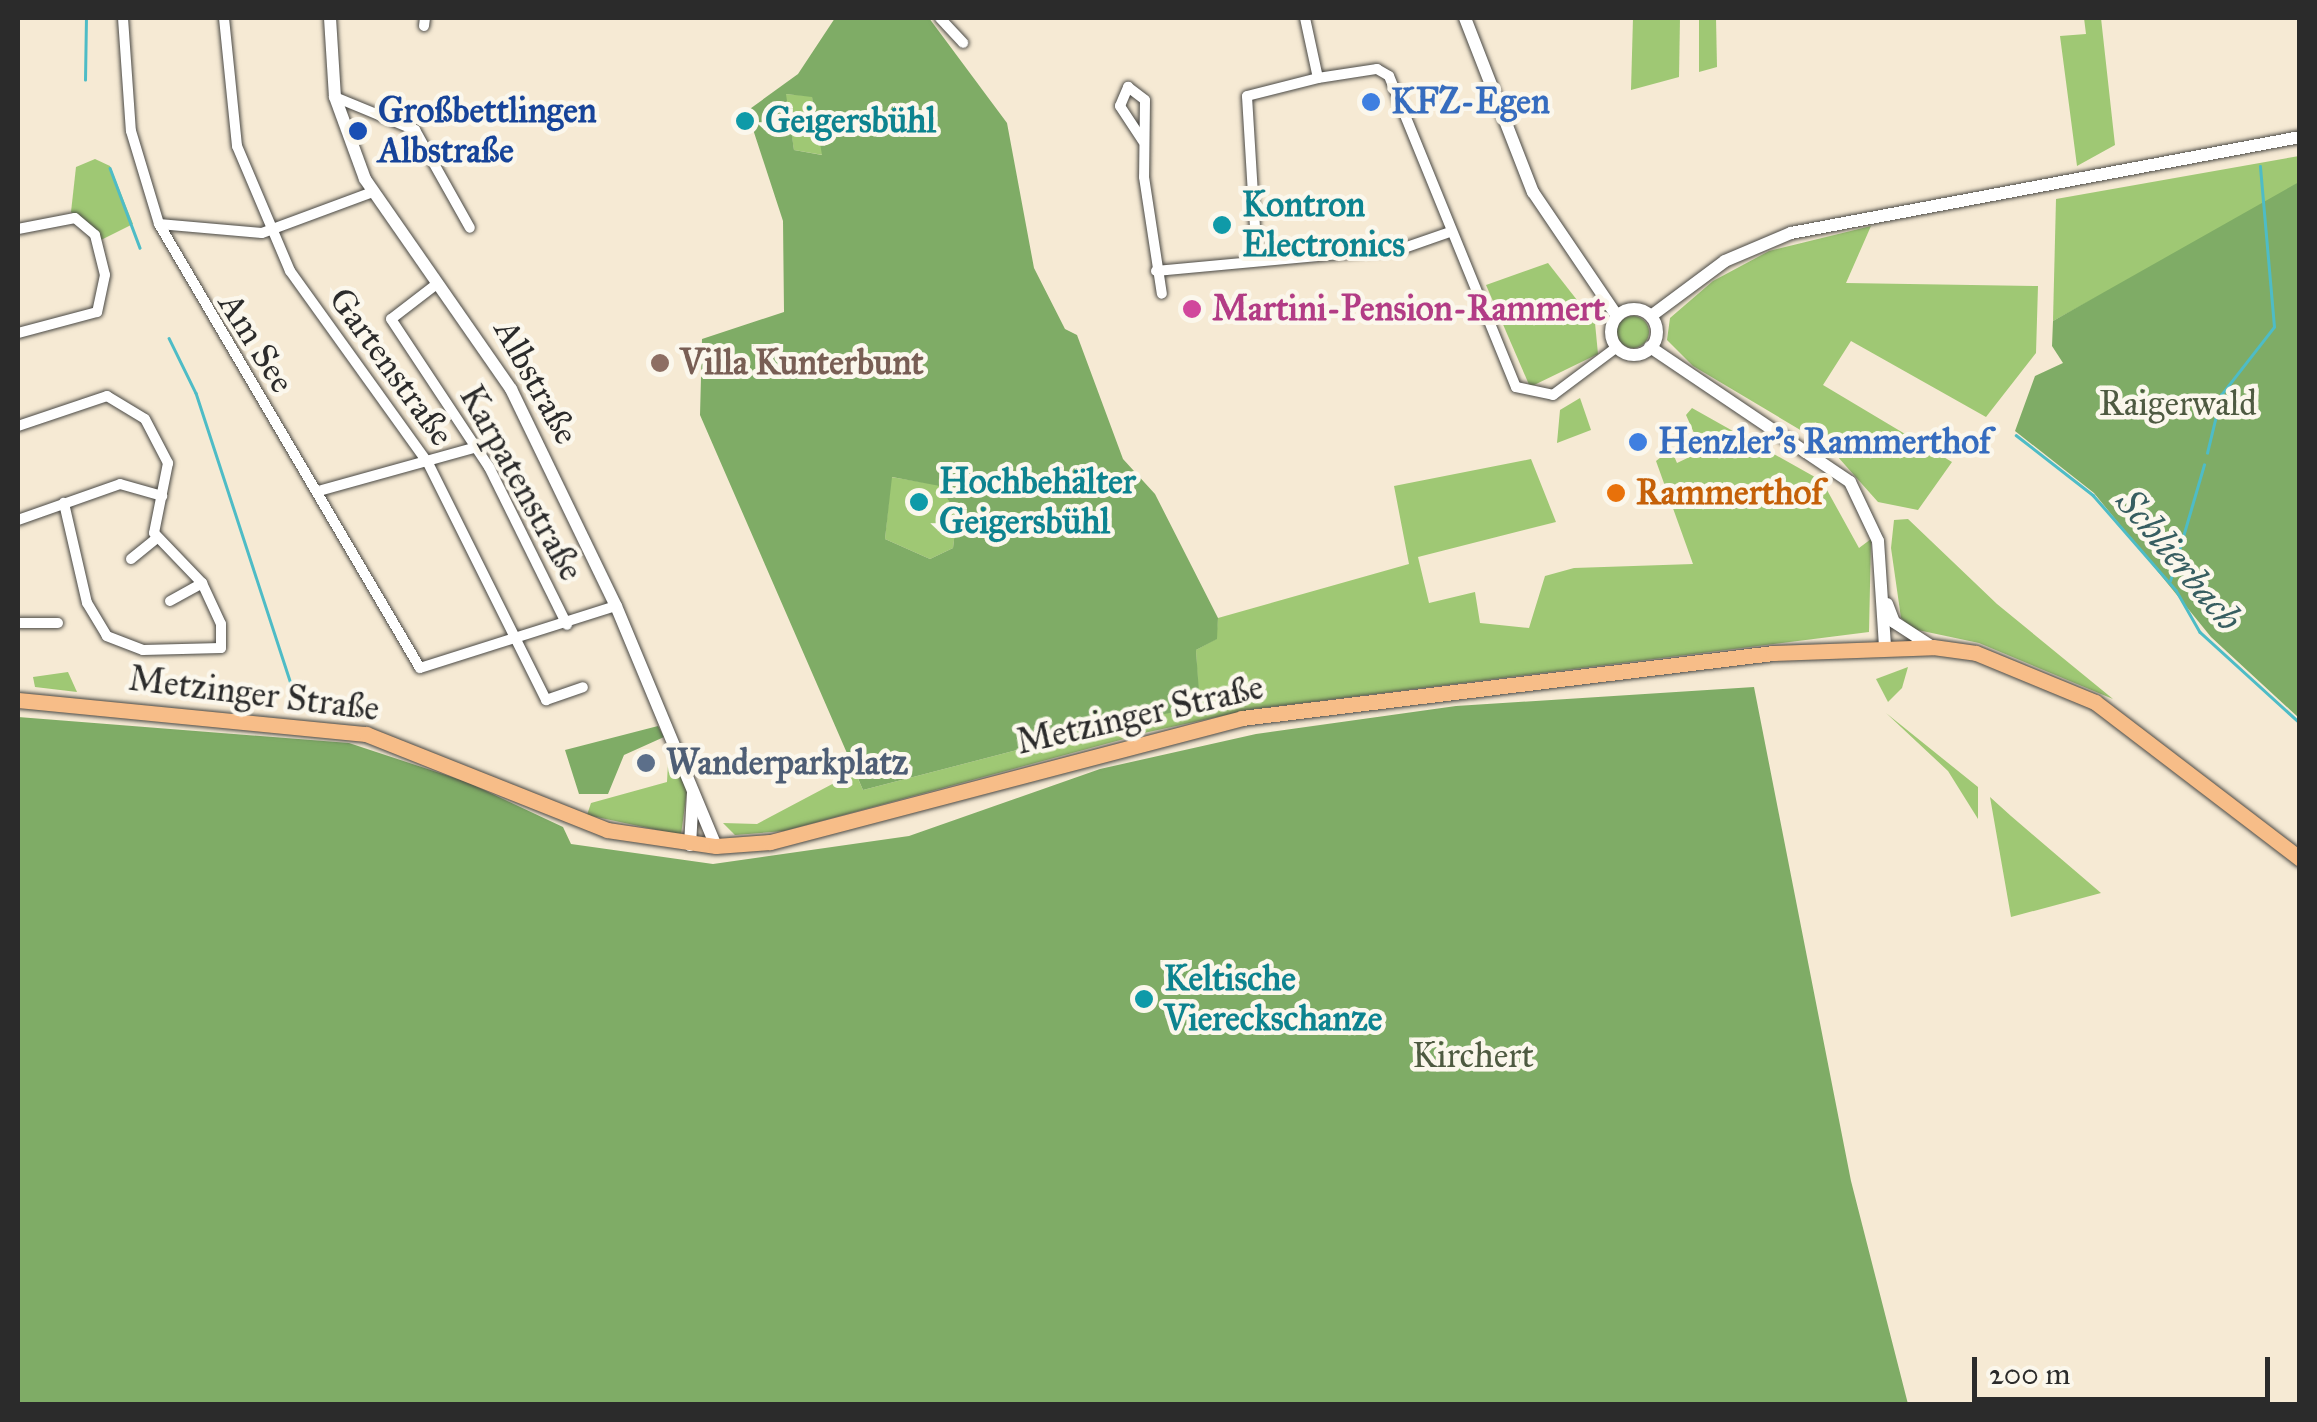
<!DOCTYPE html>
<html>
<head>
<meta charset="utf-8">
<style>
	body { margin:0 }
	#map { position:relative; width:2317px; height:1422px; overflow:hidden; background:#f6ead4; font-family:"IM FELL Great Primer",serif }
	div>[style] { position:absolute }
	.green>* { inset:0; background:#9fc874 }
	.round { border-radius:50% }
	.forest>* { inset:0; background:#7fac66 }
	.stream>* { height:2.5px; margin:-1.25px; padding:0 1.25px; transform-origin:1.25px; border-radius:1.25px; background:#4ebcc6 }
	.roads { filter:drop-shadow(0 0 2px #494844) drop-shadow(0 0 2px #494844) }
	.minor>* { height:10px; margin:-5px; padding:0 5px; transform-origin:5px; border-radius:5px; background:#fff }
	.tertiary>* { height:12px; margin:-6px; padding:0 6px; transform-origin:6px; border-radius:6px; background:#fff }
	.tertiary>.ring { margin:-6px; padding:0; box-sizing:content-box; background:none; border:12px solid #fff; border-radius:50% }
	.primary>* { height:15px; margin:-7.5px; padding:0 7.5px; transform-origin:7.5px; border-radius:7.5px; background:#f7bd88 }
	.dots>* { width:28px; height:28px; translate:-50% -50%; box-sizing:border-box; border:5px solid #fbf7ec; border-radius:50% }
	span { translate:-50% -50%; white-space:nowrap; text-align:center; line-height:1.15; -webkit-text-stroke:9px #fbf7ec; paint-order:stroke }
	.shop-label { font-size:35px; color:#366cbe; font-weight:700 }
	.left { translate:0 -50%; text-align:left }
	.transit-label { font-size:35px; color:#164399; font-weight:700 }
	.culture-label { font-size:35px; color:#0d838f; font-weight:700 }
	.hotel-label { font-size:35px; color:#b23c85; font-weight:700 }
	.street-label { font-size:35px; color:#2b2b2b }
	.education-label { font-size:35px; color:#785e54; font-weight:700 }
	.park-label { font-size:35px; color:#4e5a41 }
	.food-label { font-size:35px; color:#c56008; font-weight:700 }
	.service-label { font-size:35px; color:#4e5e75; font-weight:700 }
	.water-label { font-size:38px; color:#375e61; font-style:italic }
	.frame { position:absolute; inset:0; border:20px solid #2b2b2b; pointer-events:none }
	.scale { position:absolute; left:1972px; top:1357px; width:298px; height:45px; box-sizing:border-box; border:5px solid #2b2b2b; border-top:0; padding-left:12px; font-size:30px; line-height:35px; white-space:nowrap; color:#2b2b2b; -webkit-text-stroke:8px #fbf7ec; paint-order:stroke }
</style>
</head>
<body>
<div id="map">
	<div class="green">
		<i style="clip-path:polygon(1633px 18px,1680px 18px,1679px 77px,1631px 90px)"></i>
		<i style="clip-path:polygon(1699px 18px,1716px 18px,1717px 67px,1699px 72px)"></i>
		<i style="clip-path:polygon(2084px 18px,2101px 18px,2115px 145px,2077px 166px,2060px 36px,2086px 34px)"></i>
		<i style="clip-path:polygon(785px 94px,812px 96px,823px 155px,794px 150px)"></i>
		<i style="clip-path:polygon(2299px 156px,2299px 182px,2285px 194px,2053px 321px,2056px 199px)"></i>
		<i style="clip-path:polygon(95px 159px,110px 166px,133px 224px,101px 240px,71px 212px,76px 167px)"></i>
		<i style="clip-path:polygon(1871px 226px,1846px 283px,2038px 286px,2036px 353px,1986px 417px,1851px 341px,1823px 385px,1952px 462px,1918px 510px,1878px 502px,1829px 447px,1693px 366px,1667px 340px,1670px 318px,1713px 281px,1769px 251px)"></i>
		<i style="clip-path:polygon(1548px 263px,1595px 323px,1598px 354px,1530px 387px,1486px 285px)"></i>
		<i class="round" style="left:1617px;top:316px;width:32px;height:32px"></i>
		<i style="clip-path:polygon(1580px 398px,1591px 430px,1557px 443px,1560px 410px)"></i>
		<i style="clip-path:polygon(1692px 408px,1822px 481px,1859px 548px,1871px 539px,1869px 632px,1254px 709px,1144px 733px,1143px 719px,1199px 705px,1196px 650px,1216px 639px,1218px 618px,1409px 564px,1394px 486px,1531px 459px,1556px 522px,1418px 557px,1429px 603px,1475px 592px,1480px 623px,1529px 628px,1545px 576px,1574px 568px,1693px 564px,1656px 461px,1671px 449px,1677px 463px,1702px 451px,1686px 415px)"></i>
		<i style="clip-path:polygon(891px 477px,940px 485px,957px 515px,953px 548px,930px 559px,885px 539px)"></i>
		<i style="clip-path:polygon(1908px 519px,1997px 604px,2113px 699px,1979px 643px,1913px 629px,1901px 618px,1891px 548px,1894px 520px)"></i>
		<i style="clip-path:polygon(1908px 667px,1902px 688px,1888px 702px,1876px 679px)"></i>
		<i style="clip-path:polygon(68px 672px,77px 692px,35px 687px,33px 677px)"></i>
		<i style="clip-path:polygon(1886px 713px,1978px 787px,1978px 819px,1948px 771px)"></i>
		<i style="clip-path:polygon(1102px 728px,1124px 739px,784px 831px,735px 835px,723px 823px,757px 824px,855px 772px,863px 790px)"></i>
		<i style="clip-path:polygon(668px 763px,677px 763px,687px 790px,681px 835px,587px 815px,591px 803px,667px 782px)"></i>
		<i style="clip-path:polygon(1990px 797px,2011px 816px,2101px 893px,2011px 917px)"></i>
	</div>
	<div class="forest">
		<i style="clip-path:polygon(evenodd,835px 18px,929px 18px,1007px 123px,1034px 268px,1065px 329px,1077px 335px,1123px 459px,1155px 494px,1218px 618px,1217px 639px,1196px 650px,1200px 706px,1143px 719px,1106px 713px,1102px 728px,863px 790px,700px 415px,702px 339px,784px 312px,783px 221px,747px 111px,798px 74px,835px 18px,786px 94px,812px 97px,822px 155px,794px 150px,786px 94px,835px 18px,892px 477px,940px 486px,957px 515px,953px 548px,930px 559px,885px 539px,892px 477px)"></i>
		<i style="clip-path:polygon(2299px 182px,2299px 718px,2211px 637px,2094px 493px,2015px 431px,2035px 376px,2063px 363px,2052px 346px,2053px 321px)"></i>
		<i style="clip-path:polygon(1754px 687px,1851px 1181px,1908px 1404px,18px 1404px,18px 717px,349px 743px,467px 782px,563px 827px,571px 844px,713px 864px,909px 836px,1100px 769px,1256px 734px,1456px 706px)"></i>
		<i style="clip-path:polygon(658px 726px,664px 737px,624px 755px,608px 794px,579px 794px,565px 750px)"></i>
	</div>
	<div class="stream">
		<i style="left:85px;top:80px;width:62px;rotate:-89.1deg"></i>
		<i style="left:110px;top:168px;width:85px;rotate:69.4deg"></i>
		<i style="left:169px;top:338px;width:61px;rotate:63.9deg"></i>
		<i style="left:196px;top:393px;width:316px;rotate:71.9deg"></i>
		<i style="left:2016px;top:435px;width:98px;rotate:37.9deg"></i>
		<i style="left:2093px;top:495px;width:126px;rotate:48.9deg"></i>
		<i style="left:2176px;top:590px;width:48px;rotate:60.3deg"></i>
		<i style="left:2200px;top:632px;width:135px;rotate:42.3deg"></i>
		<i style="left:2207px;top:453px;width:60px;rotate:-76.4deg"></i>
		<i style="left:2221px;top:395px;width:86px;rotate:-52.1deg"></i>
		<i style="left:2274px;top:327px;width:161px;rotate:-95deg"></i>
		<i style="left:2170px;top:581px;width:121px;rotate:-73.7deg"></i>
	</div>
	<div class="roads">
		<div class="minor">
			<i style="left:123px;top:18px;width:113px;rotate:86deg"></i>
			<i style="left:131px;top:131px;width:97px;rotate:73.2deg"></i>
			<i style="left:159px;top:224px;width:515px;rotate:59.55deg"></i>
			<i style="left:420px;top:668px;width:206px;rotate:-17.6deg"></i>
			<i style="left:224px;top:18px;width:129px;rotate:84.2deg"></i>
			<i style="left:237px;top:146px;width:136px;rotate:67deg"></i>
			<i style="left:290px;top:271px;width:236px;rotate:54.3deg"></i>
			<i style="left:428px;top:463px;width:265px;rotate:63.5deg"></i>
			<i style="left:546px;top:700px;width:39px;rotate:-19deg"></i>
			<i style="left:940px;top:18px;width:34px;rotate:47deg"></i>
			<i style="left:1305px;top:18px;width:61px;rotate:77.8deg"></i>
			<i style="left:1318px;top:78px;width:60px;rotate:-8.7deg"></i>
			<i style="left:1377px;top:69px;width:14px;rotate:30deg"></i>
			<i style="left:1389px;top:76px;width:336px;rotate:67.8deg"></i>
			<i style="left:1516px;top:387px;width:38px;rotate:12deg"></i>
			<i style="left:1553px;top:395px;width:80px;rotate:-36.9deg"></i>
			<i style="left:424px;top:26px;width:8px;rotate:-83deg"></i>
			<i style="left:335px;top:97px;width:87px;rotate:22.4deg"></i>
			<i style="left:415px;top:130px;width:112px;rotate:60.7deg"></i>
			<i style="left:1143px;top:141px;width:42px;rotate:-123.3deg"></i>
			<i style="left:1120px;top:106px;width:21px;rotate:-67deg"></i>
			<i style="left:1128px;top:87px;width:21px;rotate:37deg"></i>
			<i style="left:1145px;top:100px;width:77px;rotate:90.7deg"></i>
			<i style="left:1144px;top:177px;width:118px;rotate:81.3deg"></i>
			<i style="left:159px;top:224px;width:103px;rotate:5deg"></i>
			<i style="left:262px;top:233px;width:118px;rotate:-20.3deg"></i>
			<i style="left:18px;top:229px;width:58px;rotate:-10.9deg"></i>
			<i style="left:75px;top:218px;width:26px;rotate:40deg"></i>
			<i style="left:95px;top:235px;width:41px;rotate:76deg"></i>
			<i style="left:105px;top:275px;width:38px;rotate:102deg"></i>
			<i style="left:97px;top:312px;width:82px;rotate:165.1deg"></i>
			<i style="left:1257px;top:260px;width:164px;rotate:-93.5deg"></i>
			<i style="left:1247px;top:96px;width:73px;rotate:-14.2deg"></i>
			<i style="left:1156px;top:271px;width:249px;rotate:-5.3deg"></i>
			<i style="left:1404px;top:248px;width:49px;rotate:-19.2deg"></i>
			<i style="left:438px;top:283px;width:59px;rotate:142.5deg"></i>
			<i style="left:391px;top:319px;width:178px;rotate:56.5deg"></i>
			<i style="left:489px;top:467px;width:176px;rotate:63.7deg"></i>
			<i style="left:18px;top:426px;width:94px;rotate:-18.6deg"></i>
			<i style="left:107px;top:396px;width:44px;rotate:31.2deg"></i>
			<i style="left:145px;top:419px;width:50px;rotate:62.4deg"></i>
			<i style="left:168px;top:463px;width:71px;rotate:101.3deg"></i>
			<i style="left:154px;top:533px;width:69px;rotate:46.2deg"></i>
			<i style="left:202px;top:583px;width:45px;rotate:65.1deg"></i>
			<i style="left:221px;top:624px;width:24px;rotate:90deg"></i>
			<i style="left:221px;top:648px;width:78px;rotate:178.5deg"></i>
			<i style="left:143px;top:650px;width:39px;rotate:-159deg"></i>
			<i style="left:107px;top:636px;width:39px;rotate:-121deg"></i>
			<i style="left:87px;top:603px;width:103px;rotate:-103deg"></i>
			<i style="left:322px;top:490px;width:161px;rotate:-15.5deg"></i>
			<i style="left:18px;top:520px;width:108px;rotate:-19.4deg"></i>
			<i style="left:120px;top:484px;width:44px;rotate:15.9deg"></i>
			<i style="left:131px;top:559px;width:32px;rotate:-39deg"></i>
			<i style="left:170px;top:601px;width:37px;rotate:-29deg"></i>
			<i style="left:18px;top:623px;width:40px"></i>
		</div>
		<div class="tertiary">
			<i style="left:330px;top:18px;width:79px;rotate:86.4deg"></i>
			<i style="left:335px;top:97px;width:87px;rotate:69.9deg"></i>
			<i style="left:365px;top:179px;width:256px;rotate:55.2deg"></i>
			<i style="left:511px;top:389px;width:241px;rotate:64.2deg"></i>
			<i style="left:616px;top:606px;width:260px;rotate:67.4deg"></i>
			<i style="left:1465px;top:18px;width:187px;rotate:68.7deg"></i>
			<i style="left:1533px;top:192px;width:150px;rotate:55.9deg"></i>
			<i class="ring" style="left:1611px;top:309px;width:34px;height:34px"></i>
			<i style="left:1651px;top:316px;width:92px;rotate:-36.6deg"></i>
			<i style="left:1725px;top:261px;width:72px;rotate:-23deg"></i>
			<i style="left:1791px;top:233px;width:518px;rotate:-10.68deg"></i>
			<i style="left:1650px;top:347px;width:241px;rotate:34deg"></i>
			<i style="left:1850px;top:482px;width:65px;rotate:64.6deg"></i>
			<i style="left:1878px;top:541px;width:105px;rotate:86.2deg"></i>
			<i style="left:1887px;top:604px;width:19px;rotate:69deg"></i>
			<i style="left:1894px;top:622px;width:44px;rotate:33deg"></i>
			<i style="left:690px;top:845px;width:52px;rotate:-86.7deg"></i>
		</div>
		<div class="primary">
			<i style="left:18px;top:700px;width:350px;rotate:5.6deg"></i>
			<i style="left:366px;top:734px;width:259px;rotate:21.7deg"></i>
			<i style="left:607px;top:830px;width:110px;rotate:8.4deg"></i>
			<i style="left:716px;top:846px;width:54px;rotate:-4.2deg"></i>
			<i style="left:770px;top:842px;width:488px;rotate:-14.7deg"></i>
			<i style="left:1242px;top:718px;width:535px;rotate:-6.98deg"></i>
			<i style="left:1773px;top:653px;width:160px;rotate:-2.1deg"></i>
			<i style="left:1933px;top:647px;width:43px;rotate:7.9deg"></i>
			<i style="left:1976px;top:653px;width:129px;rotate:22.4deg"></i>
			<i style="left:2095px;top:702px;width:258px;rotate:37.4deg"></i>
		</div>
	</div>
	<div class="dots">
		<i style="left:1371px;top:102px;background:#3f7fe0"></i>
		<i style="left:745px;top:121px;background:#0f9aa8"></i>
		<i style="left:358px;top:131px;background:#1a4fb4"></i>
		<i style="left:1222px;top:225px;background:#0f9aa8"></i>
		<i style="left:1192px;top:309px;background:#d1479c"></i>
		<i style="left:660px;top:363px;background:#8d6e63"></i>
		<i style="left:1638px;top:442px;background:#3f7fe0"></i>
		<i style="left:1616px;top:493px;background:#e8710a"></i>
		<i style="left:919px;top:502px;background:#0f9aa8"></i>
		<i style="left:646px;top:763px;background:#5c6f8a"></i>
		<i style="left:1144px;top:999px;background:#0f9aa8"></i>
	</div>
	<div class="shop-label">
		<span class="left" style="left:1391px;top:102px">KFZ-Egen</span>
		<span class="left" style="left:1658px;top:442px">Henzler's Rammerthof</span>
	</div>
	<div class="transit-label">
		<span class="left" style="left:378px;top:131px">Großbettlingen<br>Albstraße</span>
	</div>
	<div class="culture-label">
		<span class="left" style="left:765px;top:121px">Geigersbühl</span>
		<span class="left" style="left:1242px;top:225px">Kontron<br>Electronics</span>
		<span class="left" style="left:939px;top:502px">Hochbehälter<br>Geigersbühl</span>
		<span class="left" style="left:1164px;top:999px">Keltische<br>Viereckschanze</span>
	</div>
	<div class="hotel-label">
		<span class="left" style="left:1212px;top:309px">Martini-Pension-Rammert</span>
	</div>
	<div class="street-label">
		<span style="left:256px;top:343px;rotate:58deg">Am See</span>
		<span style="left:391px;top:367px;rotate:54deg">Gartenstraße</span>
		<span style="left:536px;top:382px;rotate:61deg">Albstraße</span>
		<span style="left:521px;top:483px;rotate:61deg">Karpatenstraße</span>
		<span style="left:254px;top:694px;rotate:7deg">Metzinger Straße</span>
		<span style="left:1140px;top:715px;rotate:-13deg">Metzinger Straße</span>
	</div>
	<div class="education-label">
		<span class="left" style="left:680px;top:363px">Villa Kunterbunt</span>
	</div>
	<div class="park-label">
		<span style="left:2178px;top:404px">Raigerwald</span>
		<span style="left:1473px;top:1056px">Kirchert</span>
	</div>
	<div class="food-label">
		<span class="left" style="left:1636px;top:493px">Rammerthof</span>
	</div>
	<div class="service-label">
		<span class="left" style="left:666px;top:763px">Wanderparkplatz</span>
	</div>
	<div class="water-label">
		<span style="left:2179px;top:560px;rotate:50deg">Schlierbach</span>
	</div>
	<div class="frame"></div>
	<div class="scale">200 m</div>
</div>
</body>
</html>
